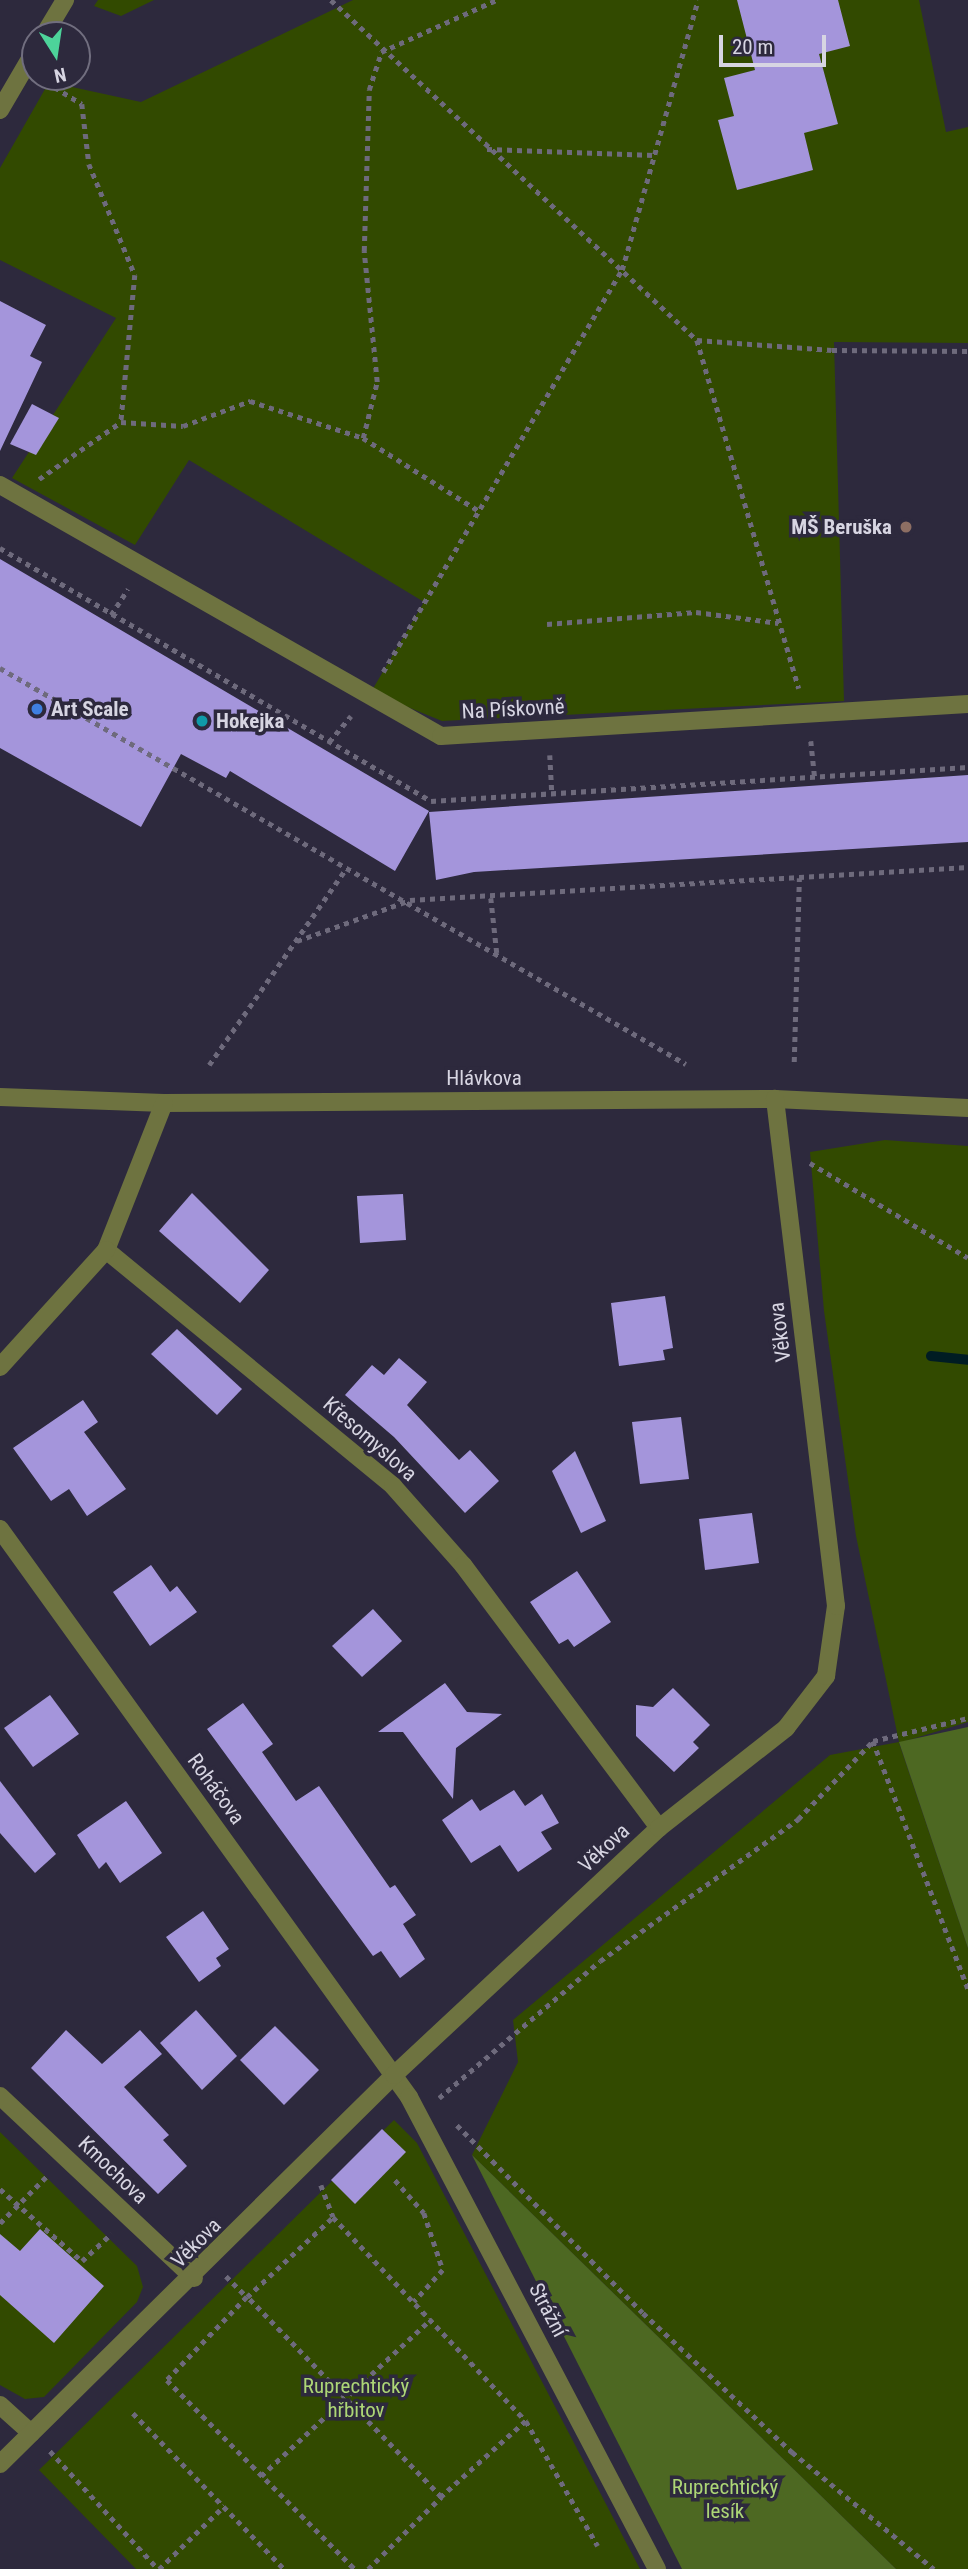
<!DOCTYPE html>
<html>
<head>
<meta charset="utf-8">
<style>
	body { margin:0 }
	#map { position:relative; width:968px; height:2569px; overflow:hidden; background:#2d293d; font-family:"Roboto Condensed",sans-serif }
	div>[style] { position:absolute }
	.green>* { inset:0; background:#324a00 }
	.forest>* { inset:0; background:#4d6822 }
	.stream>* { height:10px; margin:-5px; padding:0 5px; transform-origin:5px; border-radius:5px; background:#001c23 }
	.building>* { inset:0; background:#a495db }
	.path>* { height:4.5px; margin-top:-2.25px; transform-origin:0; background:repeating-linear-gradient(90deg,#6e6a7c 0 5px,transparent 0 10px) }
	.minor>* { height:18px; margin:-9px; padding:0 9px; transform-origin:9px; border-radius:9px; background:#6e7340 }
	.dots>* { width:19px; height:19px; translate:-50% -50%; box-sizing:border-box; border:4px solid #2d293d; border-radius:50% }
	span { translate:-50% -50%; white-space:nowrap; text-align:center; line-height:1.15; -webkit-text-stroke:7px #2d293d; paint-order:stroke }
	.poi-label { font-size:21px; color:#d7d5e2; font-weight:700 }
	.right { translate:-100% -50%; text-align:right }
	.left { translate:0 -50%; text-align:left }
	.street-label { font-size:21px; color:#d7d5e2 }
	.park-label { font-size:21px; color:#add676 }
	.north { position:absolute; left:21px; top:21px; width:70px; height:70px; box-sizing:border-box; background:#2d293d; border:2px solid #716e7f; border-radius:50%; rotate:168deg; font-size:19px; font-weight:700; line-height:28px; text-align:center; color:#d7d5e2 }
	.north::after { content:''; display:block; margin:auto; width:24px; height:32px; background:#4dd39a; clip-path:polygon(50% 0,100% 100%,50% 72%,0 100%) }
	.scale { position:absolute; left:719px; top:35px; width:107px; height:32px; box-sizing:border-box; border:4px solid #d7d5e2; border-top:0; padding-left:9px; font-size:21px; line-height:24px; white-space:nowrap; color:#d7d5e2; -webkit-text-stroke:5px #2d293d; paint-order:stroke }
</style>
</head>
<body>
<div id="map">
	<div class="green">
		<i style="clip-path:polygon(98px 0,154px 0,121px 16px,94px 6px)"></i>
		<i style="clip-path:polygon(353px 0,919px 0,946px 132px,968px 127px,968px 343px,834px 342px,844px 701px,442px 721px,371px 692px,424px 602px,189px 460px,135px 545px,12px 478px,116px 318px,0 260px,0 168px,49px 82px,141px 102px)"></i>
		<i style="clip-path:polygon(885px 1140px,968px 1146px,968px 1722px,899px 1743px,968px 1948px,968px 2569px,896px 2569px,472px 2155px,518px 2062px,513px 2020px,830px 1755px,899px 1742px,856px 1536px,824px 1311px,810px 1152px)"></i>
		<i style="clip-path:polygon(394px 2120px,417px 2143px,640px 2569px,136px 2569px,39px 2470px)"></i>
		<i style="clip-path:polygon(0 2132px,137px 2266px,143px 2287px,137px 2302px,44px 2397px,25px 2399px,0 2385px)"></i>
	</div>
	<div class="forest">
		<i style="clip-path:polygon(968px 1727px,968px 1948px,899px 1742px)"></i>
		<i style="clip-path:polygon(472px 2155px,896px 2569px,682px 2569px)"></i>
	</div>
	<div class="stream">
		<i style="left:931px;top:1356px;width:37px;rotate:6deg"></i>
	</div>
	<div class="building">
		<i style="clip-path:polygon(737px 0,838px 0,850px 46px,819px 54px,838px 124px,804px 133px,813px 170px,737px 190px,718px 120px,734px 116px,724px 78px,755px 70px)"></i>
		<i style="clip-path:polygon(0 301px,46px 325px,30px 356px,42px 362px,0 451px)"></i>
		<i style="clip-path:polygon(32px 404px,59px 418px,36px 455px,10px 444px)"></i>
		<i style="clip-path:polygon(0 559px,429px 811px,395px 871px,230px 771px,226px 778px,181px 754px,141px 827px,0 748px)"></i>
		<i style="clip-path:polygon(968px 775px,968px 842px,474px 872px,436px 880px,429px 812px)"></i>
		<i style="clip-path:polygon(192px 1193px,269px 1270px,240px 1303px,159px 1231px)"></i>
		<i style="clip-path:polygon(403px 1194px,406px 1240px,360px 1243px,357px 1196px)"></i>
		<i style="clip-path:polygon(665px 1296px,673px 1348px,663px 1350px,665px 1360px,619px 1366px,611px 1303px)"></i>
		<i style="clip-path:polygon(177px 1329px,242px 1389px,217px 1415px,151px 1354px)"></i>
		<i style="clip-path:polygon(399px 1358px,427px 1382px,407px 1405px,459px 1460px,470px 1450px,499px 1481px,465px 1513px,394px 1437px,345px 1395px,372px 1365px,384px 1375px)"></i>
		<i style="clip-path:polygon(83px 1400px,98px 1422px,84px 1432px,126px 1489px,87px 1516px,69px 1489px,51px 1501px,13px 1448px)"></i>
		<i style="clip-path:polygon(681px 1417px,689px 1479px,640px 1484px,632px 1422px)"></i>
		<i style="clip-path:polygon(575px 1451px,606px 1521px,581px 1533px,552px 1471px)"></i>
		<i style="clip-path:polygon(752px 1513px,759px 1563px,705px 1570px,699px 1519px)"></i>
		<i style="clip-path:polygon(151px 1565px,170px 1592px,177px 1586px,197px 1612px,150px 1646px,113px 1592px)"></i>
		<i style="clip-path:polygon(577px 1571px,611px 1622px,574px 1647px,568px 1639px,559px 1644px,530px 1602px)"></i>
		<i style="clip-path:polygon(373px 1609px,402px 1641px,362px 1677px,332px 1646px)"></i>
		<i style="clip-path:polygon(445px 1683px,467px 1712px,502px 1714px,456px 1748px,453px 1799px,403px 1732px,378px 1732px)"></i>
		<i style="clip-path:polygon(673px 1688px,710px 1725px,693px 1742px,699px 1748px,674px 1772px,636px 1736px,636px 1705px,653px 1707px)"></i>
		<i style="clip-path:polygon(50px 1695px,79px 1734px,33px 1767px,4px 1728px)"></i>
		<i style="clip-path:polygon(243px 1703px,273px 1744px,262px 1752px,296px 1801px,319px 1786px,390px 1888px,395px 1885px,416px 1915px,403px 1924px,425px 1959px,400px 1978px,381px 1951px,373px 1956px,207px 1729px)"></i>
		<i style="clip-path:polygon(0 1781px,56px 1854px,35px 1873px,0 1833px)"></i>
		<i style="clip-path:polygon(514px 1790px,525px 1806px,542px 1794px,559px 1823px,541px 1832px,552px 1849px,518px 1872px,500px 1845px,471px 1863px,442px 1820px,472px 1799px,480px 1811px)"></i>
		<i style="clip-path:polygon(126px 1801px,162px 1853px,120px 1883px,106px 1862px,99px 1869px,77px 1835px)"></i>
		<i style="clip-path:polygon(203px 1911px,229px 1949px,216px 1958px,221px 1966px,199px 1982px,166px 1937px)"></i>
		<i style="clip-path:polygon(196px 2010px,237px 2056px,202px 2090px,160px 2043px)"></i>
		<i style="clip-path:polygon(275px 2026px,319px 2070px,284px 2105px,240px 2060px)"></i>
		<i style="clip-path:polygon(66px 2030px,102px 2064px,140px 2030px,162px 2054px,124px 2087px,169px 2135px,163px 2140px,187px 2166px,158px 2194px,31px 2068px)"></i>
		<i style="clip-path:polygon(382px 2129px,406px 2152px,355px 2204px,331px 2180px)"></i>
		<i style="clip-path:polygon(40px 2229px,104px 2286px,54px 2343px,0 2295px,0 2234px,20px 2251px)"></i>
	</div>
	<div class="path">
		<i style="left:331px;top:0;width:500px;rotate:42.9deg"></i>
		<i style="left:697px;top:340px;width:135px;rotate:4.2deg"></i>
		<i style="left:832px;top:350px;width:136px;rotate:0.4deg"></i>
		<i style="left:46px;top:82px;width:42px;rotate:31.4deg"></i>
		<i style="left:82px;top:104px;width:60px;rotate:83.3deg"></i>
		<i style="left:89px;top:164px;width:120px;rotate:67.5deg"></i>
		<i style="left:135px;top:275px;width:148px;rotate:95.4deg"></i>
		<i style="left:487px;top:149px;width:167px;rotate:2.1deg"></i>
		<i style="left:697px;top:340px;width:363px;rotate:73.7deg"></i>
		<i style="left:363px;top:438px;width:58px;rotate:-76deg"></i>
		<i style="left:377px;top:382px;width:132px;rotate:-95.7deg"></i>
		<i style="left:364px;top:251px;width:161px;rotate:-88.2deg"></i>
		<i style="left:369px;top:90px;width:40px;rotate:-72deg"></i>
		<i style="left:381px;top:52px;width:126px;rotate:-24.3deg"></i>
		<i style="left:39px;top:479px;width:100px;rotate:-34.8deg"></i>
		<i style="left:121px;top:422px;width:62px;rotate:3.7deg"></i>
		<i style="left:183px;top:426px;width:72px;rotate:-20.5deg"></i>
		<i style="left:250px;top:401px;width:119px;rotate:18.1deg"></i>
		<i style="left:363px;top:438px;width:137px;rotate:32.2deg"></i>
		<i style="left:0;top:548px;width:500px;rotate:30.4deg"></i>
		<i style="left:431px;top:801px;width:538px;rotate:-3.62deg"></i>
		<i style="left:111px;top:615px;width:31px;rotate:-57deg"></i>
		<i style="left:547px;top:624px;width:149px;rotate:-4.6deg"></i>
		<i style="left:696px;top:612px;width:83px;rotate:7.6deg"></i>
		<i style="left:0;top:668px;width:792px;rotate:30deg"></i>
		<i style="left:383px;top:672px;width:468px;rotate:-59.3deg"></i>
		<i style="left:622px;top:270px;width:280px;rotate:-74.3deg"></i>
		<i style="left:811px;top:741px;width:36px;rotate:84deg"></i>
		<i style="left:329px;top:742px;width:34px;rotate:-50deg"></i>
		<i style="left:550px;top:755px;width:39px;rotate:87deg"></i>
		<i style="left:491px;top:898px;width:55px;rotate:83.8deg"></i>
		<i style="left:297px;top:941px;width:120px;rotate:-19.9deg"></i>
		<i style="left:410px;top:900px;width:559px;rotate:-3.38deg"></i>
		<i style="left:794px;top:1062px;width:184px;rotate:-88.4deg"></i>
		<i style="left:209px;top:1065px;width:238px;rotate:-55.1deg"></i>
		<i style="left:810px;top:1163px;width:184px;rotate:31deg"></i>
		<i style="left:873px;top:1741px;width:265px;rotate:69deg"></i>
		<i style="left:439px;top:2098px;width:211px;rotate:-40.4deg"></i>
		<i style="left:600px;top:1961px;width:244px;rotate:-35.6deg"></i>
		<i style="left:798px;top:1819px;width:108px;rotate:-46.1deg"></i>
		<i style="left:873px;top:1741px;width:98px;rotate:-13.6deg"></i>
		<i style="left:457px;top:2125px;width:264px;rotate:45.3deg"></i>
		<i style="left:643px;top:2313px;width:204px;rotate:43deg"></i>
		<i style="left:792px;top:2452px;width:184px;rotate:39.5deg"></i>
		<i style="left:395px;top:2180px;width:44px;rotate:48.7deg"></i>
		<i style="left:424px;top:2213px;width:60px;rotate:71.6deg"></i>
		<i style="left:443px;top:2270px;width:43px;rotate:132.2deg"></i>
		<i style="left:321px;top:2185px;width:34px;rotate:69deg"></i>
		<i style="left:0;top:2189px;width:109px;rotate:41.3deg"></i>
		<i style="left:82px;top:2261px;width:40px;rotate:-43deg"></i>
		<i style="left:0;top:2223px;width:68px;rotate:-45deg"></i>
		<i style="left:226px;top:2276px;width:30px;rotate:45deg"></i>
		<i style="left:247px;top:2297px;width:117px;rotate:-42.9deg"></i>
		<i style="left:333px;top:2217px;width:281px;rotate:46.6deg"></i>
		<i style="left:526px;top:2421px;width:114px;rotate:138.2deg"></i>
		<i style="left:441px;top:2497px;width:279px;rotate:-134.1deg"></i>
		<i style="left:247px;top:2297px;width:115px;rotate:133.9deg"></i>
		<i style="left:167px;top:2380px;width:267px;rotate:45.2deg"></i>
		<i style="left:133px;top:2413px;width:217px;rotate:45.9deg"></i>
		<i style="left:526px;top:2421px;width:144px;rotate:60.1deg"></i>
		<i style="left:50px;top:2451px;width:160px;rotate:47.5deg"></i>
		<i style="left:261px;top:2476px;width:231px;rotate:-42.7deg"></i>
		<i style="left:159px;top:2569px;width:91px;rotate:-44.1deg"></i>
		<i style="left:368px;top:2569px;width:103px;rotate:-44.6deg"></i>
	</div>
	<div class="minor">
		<i style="left:44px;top:35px;width:41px;rotate:-59deg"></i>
		<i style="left:0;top:110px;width:69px;rotate:-59.7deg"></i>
		<i style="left:0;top:485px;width:507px;rotate:29.65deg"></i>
		<i style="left:441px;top:736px;width:528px;rotate:-3.47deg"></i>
		<i style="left:0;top:1097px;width:164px;rotate:2.1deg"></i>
		<i style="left:164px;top:1103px;width:611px;rotate:-0.38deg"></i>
		<i style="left:775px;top:1099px;width:193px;rotate:2.7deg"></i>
		<i style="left:164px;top:1103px;width:158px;rotate:111.5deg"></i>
		<i style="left:106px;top:1250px;width:372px;rotate:39.4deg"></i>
		<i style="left:393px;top:1486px;width:106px;rotate:48.5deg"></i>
		<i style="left:463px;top:1565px;width:328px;rotate:53.3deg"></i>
		<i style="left:0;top:1367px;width:158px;rotate:-47.8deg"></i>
		<i style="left:0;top:1529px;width:700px;rotate:54.24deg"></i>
		<i style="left:409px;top:2097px;width:533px;rotate:62.28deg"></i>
		<i style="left:0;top:2096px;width:266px;rotate:43.2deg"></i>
		<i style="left:0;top:2405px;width:42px;rotate:42.1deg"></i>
		<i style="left:0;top:2464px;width:554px;rotate:-44.63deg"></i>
		<i style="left:394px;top:2075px;width:362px;rotate:-43deg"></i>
		<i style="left:659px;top:1828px;width:162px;rotate:-38.2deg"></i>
		<i style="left:786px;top:1728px;width:66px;rotate:-52.4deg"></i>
		<i style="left:826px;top:1676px;width:71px;rotate:-81.9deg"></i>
		<i style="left:836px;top:1606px;width:511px;rotate:-96.86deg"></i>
	</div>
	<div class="dots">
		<i style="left:906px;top:527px;background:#8d6e63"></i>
		<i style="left:37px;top:709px;background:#3f7fe0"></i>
		<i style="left:202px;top:721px;background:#0f9aa8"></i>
	</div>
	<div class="poi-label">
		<span class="right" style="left:892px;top:527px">MŠ Beruška</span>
		<span class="left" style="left:51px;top:709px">Art Scale</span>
		<span class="left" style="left:216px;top:721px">Hokejka</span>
	</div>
	<div class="street-label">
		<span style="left:513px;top:709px;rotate:-3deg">Na Pískovně</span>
		<span style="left:484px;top:1078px">Hlávkova</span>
		<span style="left:780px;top:1332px;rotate:-97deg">Věkova</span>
		<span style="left:370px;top:1439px;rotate:41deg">Křesomyslova</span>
		<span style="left:216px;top:1789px;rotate:54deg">Roháčova</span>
		<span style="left:604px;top:1848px;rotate:-43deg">Věkova</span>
		<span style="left:113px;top:2170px;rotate:44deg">Kmochova</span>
		<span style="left:196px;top:2243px;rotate:-45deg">Věkova</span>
		<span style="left:548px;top:2310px;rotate:62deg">Strážní</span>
	</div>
	<div class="park-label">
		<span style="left:356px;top:2398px">Ruprechtický<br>hřbitov</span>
		<span style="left:725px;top:2499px">Ruprechtický<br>lesík</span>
	</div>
	<div class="north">N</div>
	<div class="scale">20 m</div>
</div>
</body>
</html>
